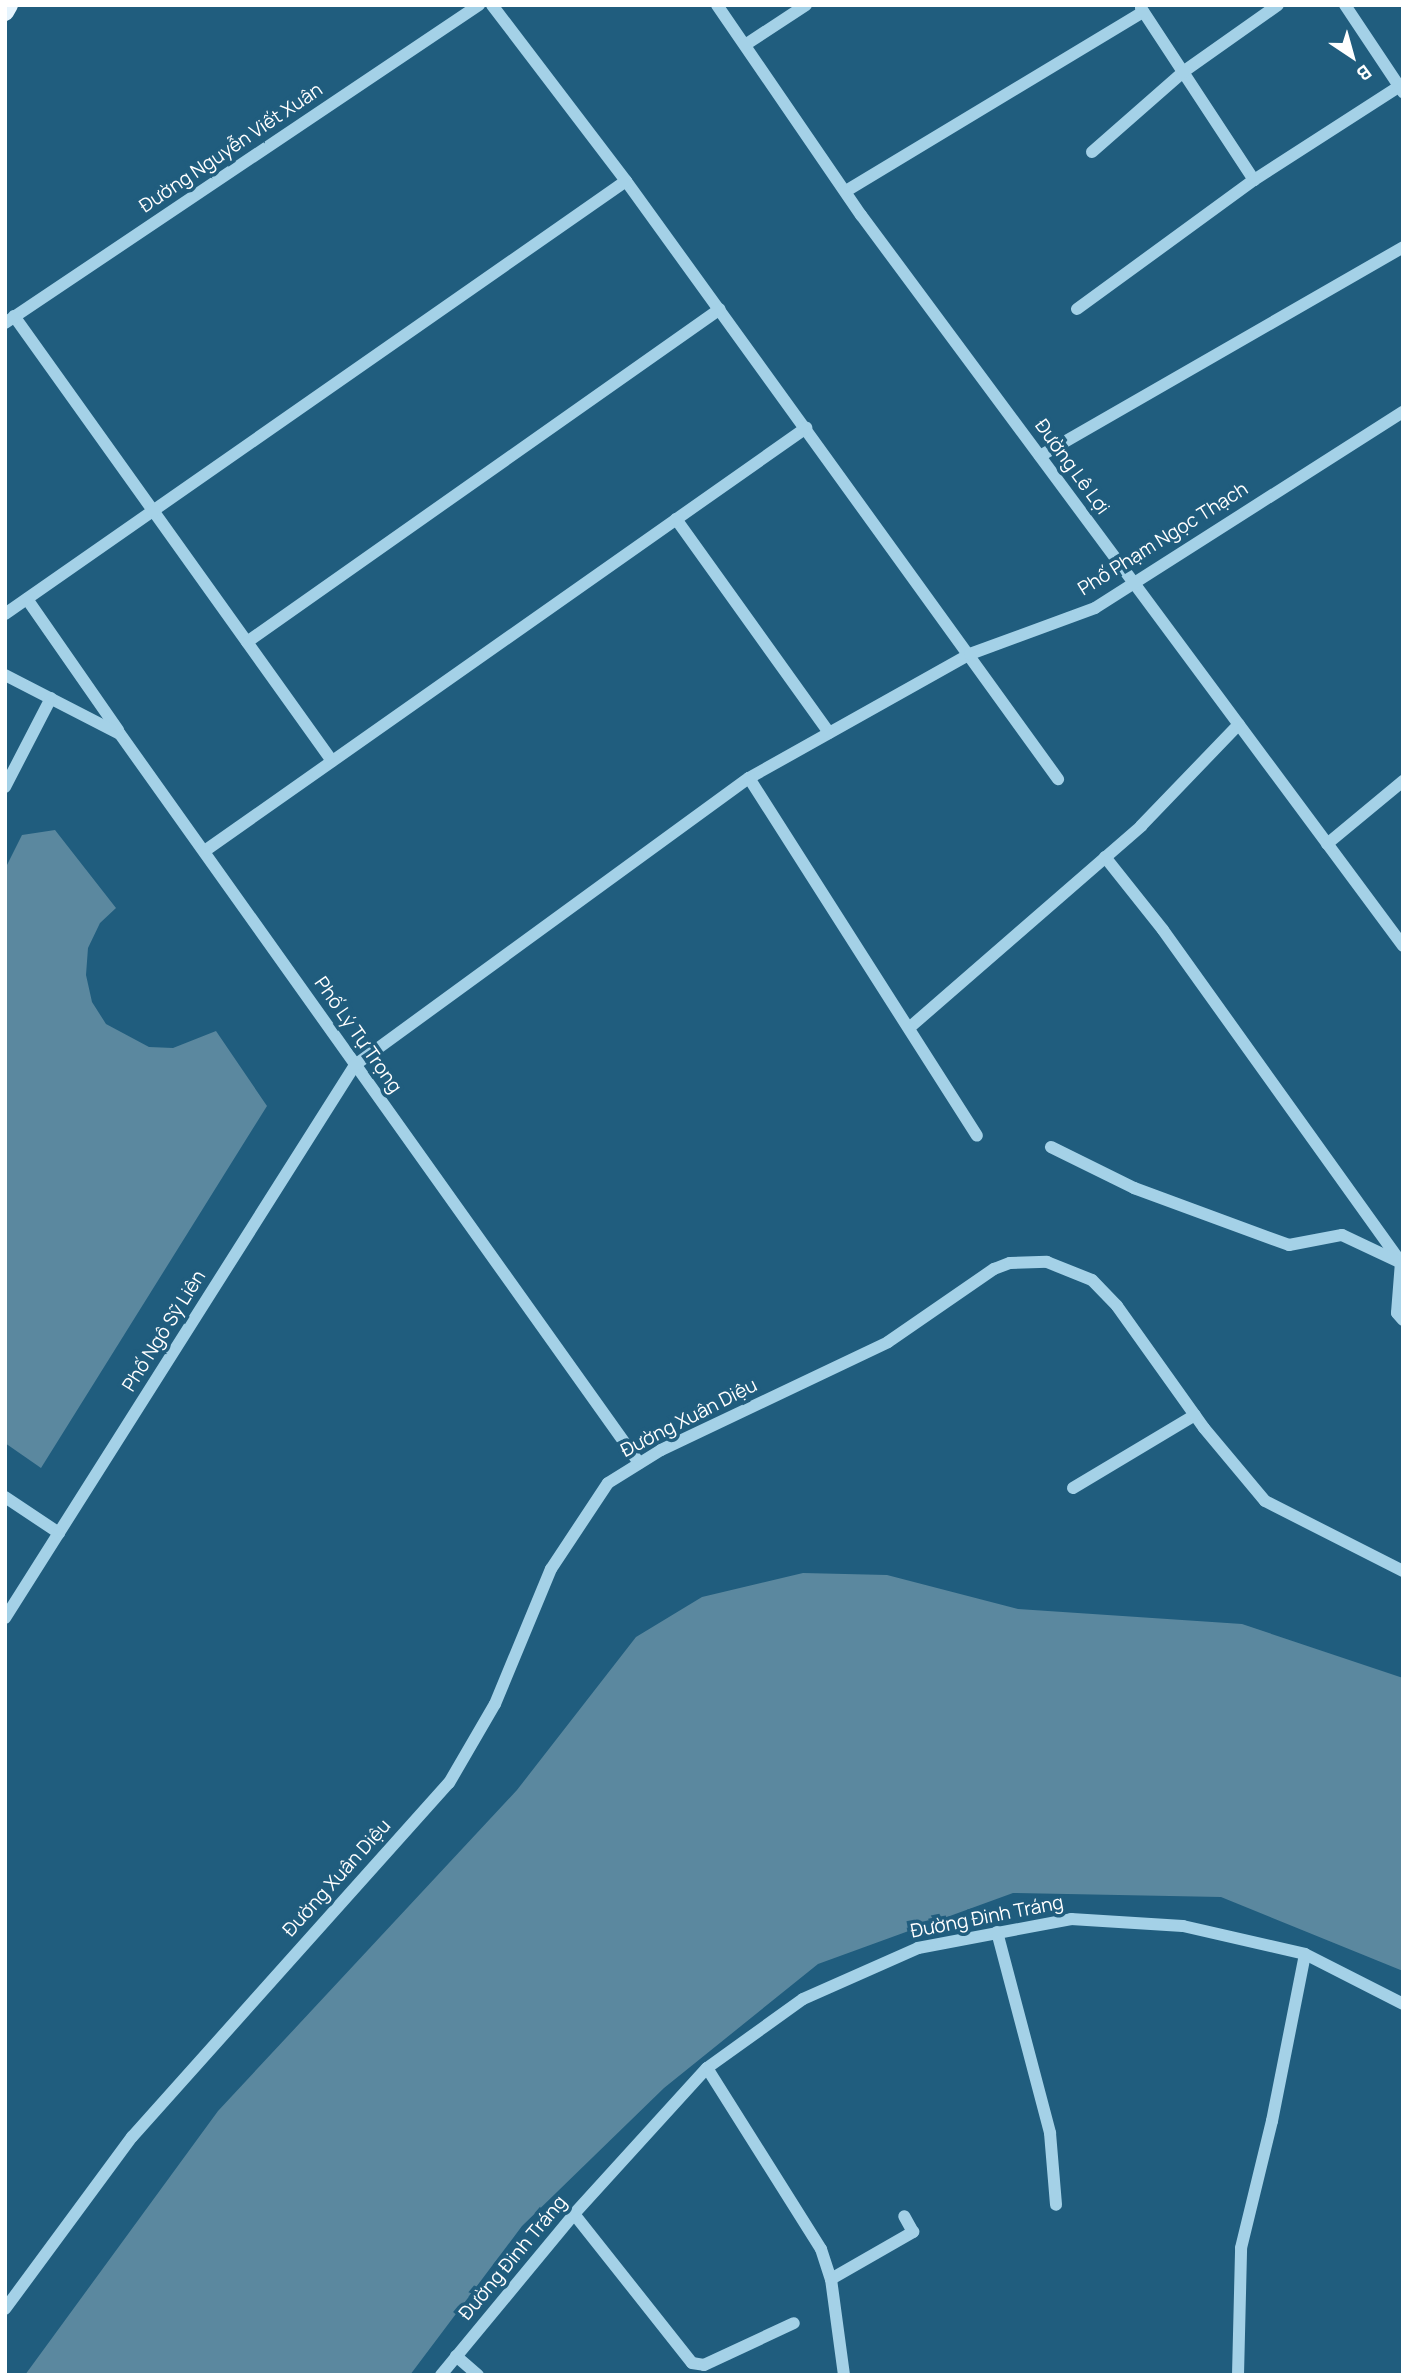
<!DOCTYPE html>
<html>
<head>
<meta charset="utf-8">
<style>
	body { margin:0 }
	#map { position:relative; width:1408px; height:2380px; overflow:hidden; background:#205d7e; font-family:Manrope,sans-serif }
	div>[style] { position:absolute }
	.water>* { inset:0; background:#5b889f }
	.minor>* { height:12px; margin:-6px; padding:0 6px; transform-origin:6px; border-radius:6px; background:#a4d1e7 }
	.major>* { height:18px; margin:-9px; padding:0 9px; transform-origin:9px; border-radius:9px; background:#e6f4fd }
	span { translate:-50% -50%; white-space:nowrap; text-align:center; line-height:1.15; -webkit-text-stroke:7px #205d7e; paint-order:stroke }
	.street-label { font-size:19px; color:#fff }
	.frame { position:absolute; inset:0; border:7px solid #fff; pointer-events:none }
	.north { position:absolute; left:1317px; top:21px; width:70px; height:70px; -webkit-text-stroke:5px #205d7e; paint-order:stroke; rotate:144deg; font-size:19px; font-weight:700; line-height:28px; text-align:center; color:#fff }
	.north::after { content:''; display:block; margin:auto; width:24px; height:32px; background:#fff; clip-path:polygon(50% 0,100% 100%,50% 72%,0 100%) }
</style>
</head>
<body>
<div id="map">
	<div class="water">
		<i style="clip-path:polygon(55px 830px,116px 908px,100px 923px,88px 948px,86px 975px,92px 1002px,106px 1024px,149px 1047px,173px 1048px,216px 1031px,267px 1106px,41px 1468px,5px 1443px,5px 869px,22px 835px)"></i>
		<i style="clip-path:polygon(803px 1573px,887px 1575px,1018px 1609px,1242px 1624px,1403px 1678px,1403px 1971px,1221px 1897px,1013px 1893px,818px 1964px,664px 2088px,522px 2226px,410px 2375px,25px 2375px,218px 2111px,517px 1790px,636px 1637px,702px 1597px)"></i>
	</div>
	<div class="minor">
		<i style="left:492px;top:5px;width:221px;rotate:52.7deg"></i>
		<i style="left:626px;top:181px;width:738px;rotate:54.16deg"></i>
		<i style="left:717px;top:5px;width:255px;rotate:55.6deg"></i>
		<i style="left:861px;top:215px;width:910px;rotate:53.44deg"></i>
		<i style="left:1345px;top:5px;width:105px;rotate:56.3deg"></i>
		<i style="left:1141px;top:8px;width:206px;rotate:56.7deg"></i>
		<i style="left:745px;top:45px;width:73px;rotate:-33.3deg"></i>
		<i style="left:1092px;top:152px;width:121px;rotate:-41.3deg"></i>
		<i style="left:1183px;top:72px;width:116px;rotate:-35.2deg"></i>
		<i style="left:846px;top:191px;width:347px;rotate:-31.1deg"></i>
		<i style="left:1077px;top:309px;width:219px;rotate:-36.1deg"></i>
		<i style="left:1254px;top:180px;width:177px;rotate:-32.8deg"></i>
		<i style="left:14px;top:316px;width:547px;rotate:54.45deg"></i>
		<i style="left:5px;top:323px;width:571px;rotate:-33.86deg"></i>
		<i style="left:1040px;top:456px;width:419px;rotate:-29.9deg"></i>
		<i style="left:676px;top:519px;width:263px;rotate:54.4deg"></i>
		<i style="left:27px;top:599px;width:160px;rotate:55.2deg"></i>
		<i style="left:5px;top:614px;width:757px;rotate:-34.89deg"></i>
		<i style="left:247px;top:642px;width:578px;rotate:-35.15deg"></i>
		<i style="left:5px;top:675px;width:129px;rotate:27.2deg"></i>
		<i style="left:120px;top:734px;width:895px;rotate:54.55deg"></i>
		<i style="left:749px;top:778px;width:253px;rotate:-29.3deg"></i>
		<i style="left:970px;top:654px;width:133px;rotate:-20.2deg"></i>
		<i style="left:1095px;top:608px;width:365px;rotate:-32.5deg"></i>
		<i style="left:5px;top:787px;width:100px;rotate:-62.7deg"></i>
		<i style="left:1327px;top:844px;width:99px;rotate:-39.7deg"></i>
		<i style="left:206px;top:850px;width:734px;rotate:-35.12deg"></i>
		<i style="left:1105px;top:857px;width:93px;rotate:51.5deg"></i>
		<i style="left:1163px;top:930px;width:408px;rotate:54.4deg"></i>
		<i style="left:1401px;top:1262px;width:51px;rotate:94.5deg"></i>
		<i style="left:1397px;top:1313px;width:9px;rotate:49deg"></i>
		<i style="left:909px;top:1028px;width:308px;rotate:-41deg"></i>
		<i style="left:1141px;top:826px;width:141px;rotate:-46.1deg"></i>
		<i style="left:1051px;top:1147px;width:93px;rotate:26.3deg"></i>
		<i style="left:1134px;top:1188px;width:165px;rotate:20.2deg"></i>
		<i style="left:1289px;top:1245px;width:54px;rotate:-10.7deg"></i>
		<i style="left:1342px;top:1235px;width:63px;rotate:25.3deg"></i>
		<i style="left:1073px;top:1488px;width:142px;rotate:-30.9deg"></i>
		<i style="left:5px;top:1497px;width:65px;rotate:33.7deg"></i>
		<i style="left:5px;top:1618px;width:654px;rotate:-57.67deg"></i>
		<i style="left:355px;top:1065px;width:487px;rotate:-36.1deg"></i>
		<i style="left:749px;top:778px;width:424px;rotate:57.5deg"></i>
		<i style="left:997px;top:1932px;width:208px;rotate:75.2deg"></i>
		<i style="left:1050px;top:2133px;width:72px;rotate:85.2deg"></i>
		<i style="left:707px;top:2068px;width:214px;rotate:57.8deg"></i>
		<i style="left:821px;top:2249px;width:32px;rotate:72deg"></i>
		<i style="left:831px;top:2279px;width:97px;rotate:82.3deg"></i>
		<i style="left:574px;top:2214px;width:190px;rotate:51.6deg"></i>
		<i style="left:692px;top:2363px;width:12px;rotate:9deg"></i>
		<i style="left:704px;top:2365px;width:99px;rotate:-25deg"></i>
		<i style="left:831px;top:2279px;width:95px;rotate:-29.8deg"></i>
		<i style="left:913px;top:2232px;width:18px;rotate:-119deg"></i>
		<i style="left:5px;top:2309px;width:214px;rotate:-53.6deg"></i>
		<i style="left:132px;top:2137px;width:475px;rotate:-48.2deg"></i>
		<i style="left:449px;top:1783px;width:91px;rotate:-59.8deg"></i>
		<i style="left:495px;top:1704px;width:146px;rotate:-67.5deg"></i>
		<i style="left:551px;top:1569px;width:103px;rotate:-56.5deg"></i>
		<i style="left:608px;top:1483px;width:62px;rotate:-31.9deg"></i>
		<i style="left:661px;top:1450px;width:251px;rotate:-25.4deg"></i>
		<i style="left:888px;top:1342px;width:129px;rotate:-34.6deg"></i>
		<i style="left:994px;top:1269px;width:17px;rotate:-21deg"></i>
		<i style="left:1010px;top:1263px;width:37px;rotate:-2deg"></i>
		<i style="left:1047px;top:1262px;width:48px;rotate:21.8deg"></i>
		<i style="left:1092px;top:1280px;width:36px;rotate:46deg"></i>
		<i style="left:1117px;top:1306px;width:150px;rotate:54.5deg"></i>
		<i style="left:1204px;top:1428px;width:95px;rotate:50.1deg"></i>
		<i style="left:1265px;top:1501px;width:155px;rotate:26.9deg"></i>
		<i style="left:456px;top:2356px;width:29px;rotate:41deg"></i>
		<i style="left:441px;top:2375px;width:209px;rotate:-50.4deg"></i>
		<i style="left:574px;top:2214px;width:197px;rotate:-47.7deg"></i>
		<i style="left:707px;top:2068px;width:118px;rotate:-35.7deg"></i>
		<i style="left:803px;top:1999px;width:126px;rotate:-23.9deg"></i>
		<i style="left:918px;top:1948px;width:156px;rotate:-10.7deg"></i>
		<i style="left:1071px;top:1919px;width:112px;rotate:3.6deg"></i>
		<i style="left:1183px;top:1926px;width:125px;rotate:12.9deg"></i>
		<i style="left:1305px;top:1954px;width:110px;rotate:27deg"></i>
		<i style="left:1238px;top:2375px;width:127px;rotate:-88.6deg"></i>
		<i style="left:1241px;top:2248px;width:131px;rotate:-76.3deg"></i>
		<i style="left:1272px;top:2121px;width:170px;rotate:-78.8deg"></i>
	</div>
	<div class="major">
		<i style="left:5px;top:12px;width:8px;rotate:-60deg"></i>
	</div>
	<div class="street-label">
		<span style="left:231px;top:148px;rotate:-34deg">Đường Nguyễn Viết Xuân</span>
		<span style="left:1072px;top:467px;rotate:54deg">Đường Lê Lợi</span>
		<span style="left:1163px;top:539px;rotate:-32deg">Phố Phạm Ngọc Thạch</span>
		<span style="left:358px;top:1035px;rotate:55deg">Phố Lý Tự Trọng</span>
		<span style="left:164px;top:1331px;rotate:-58deg">Phố Ngô Sỹ Liên</span>
		<span style="left:689px;top:1418px;rotate:-27deg">Đường Xuân Diệu</span>
		<span style="left:337px;top:1878px;rotate:-48deg">Đường Xuân Diệu</span>
		<span style="left:987px;top:1917px;rotate:-11deg">Đường Đinh Tráng</span>
		<span style="left:513px;top:2258px;rotate:-50deg">Đường Đinh Tráng</span>
	</div>
	<div class="frame"></div>
	<div class="north">B</div>
</div>
</body>
</html>
